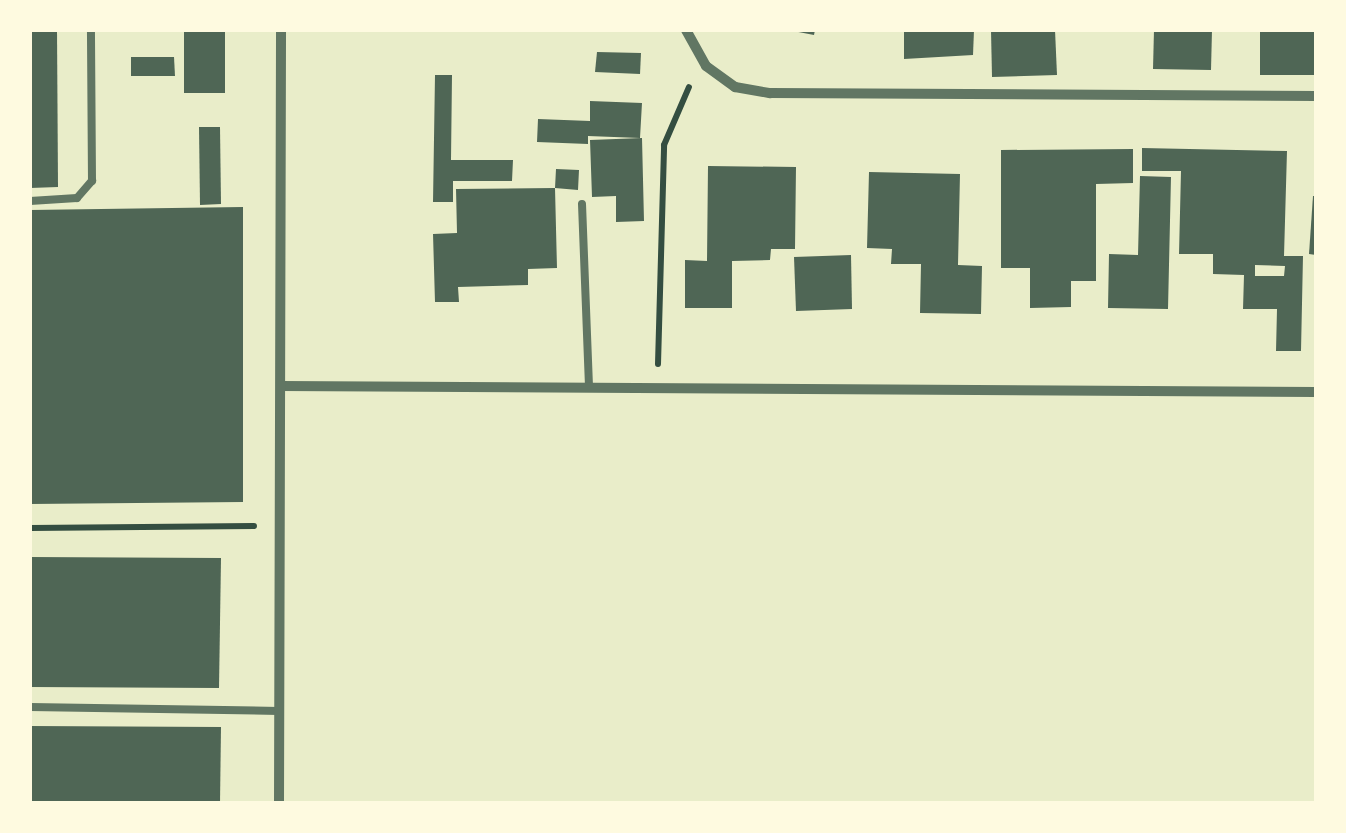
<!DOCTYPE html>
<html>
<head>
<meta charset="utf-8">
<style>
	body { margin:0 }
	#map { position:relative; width:1346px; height:833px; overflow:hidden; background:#e9edc9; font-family:"Noto Serif",serif }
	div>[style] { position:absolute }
	.building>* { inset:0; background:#4f6655 }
	.path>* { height:6px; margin:-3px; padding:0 3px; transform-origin:3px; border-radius:3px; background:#344e41 }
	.service>* { height:8px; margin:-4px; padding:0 4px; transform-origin:4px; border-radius:4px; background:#617663 }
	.minor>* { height:10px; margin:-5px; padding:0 5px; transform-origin:5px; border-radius:5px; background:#617663 }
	span { translate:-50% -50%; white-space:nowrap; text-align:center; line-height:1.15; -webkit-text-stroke:9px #fefae0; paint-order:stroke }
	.frame { position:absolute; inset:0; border:32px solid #fefae0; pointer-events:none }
</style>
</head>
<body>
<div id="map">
	<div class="building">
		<i style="clip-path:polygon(30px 30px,57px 30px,58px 187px,30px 188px)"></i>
		<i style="clip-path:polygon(184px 30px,225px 30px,225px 93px,184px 93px)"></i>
		<i style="clip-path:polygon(788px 30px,815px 30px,814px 35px)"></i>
		<i style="clip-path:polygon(904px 30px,974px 30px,973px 55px,904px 59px)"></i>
		<i style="clip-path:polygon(991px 30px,1055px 30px,1057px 75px,992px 77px)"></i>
		<i style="clip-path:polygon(1154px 30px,1212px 30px,1211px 70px,1153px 69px)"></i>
		<i style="clip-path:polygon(1260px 30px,1316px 30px,1316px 75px,1260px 75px)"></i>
		<i style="clip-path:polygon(597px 52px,641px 53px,640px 74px,595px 72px)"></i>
		<i style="clip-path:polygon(131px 57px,174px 57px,175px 76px,131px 76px)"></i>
		<i style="clip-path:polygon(435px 75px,452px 75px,451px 160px,513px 160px,512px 181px,453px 181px,453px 202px,433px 202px)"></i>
		<i style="clip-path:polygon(590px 101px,642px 103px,640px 138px,588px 136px,588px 144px,537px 142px,538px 119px,590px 121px)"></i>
		<i style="clip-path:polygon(199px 127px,220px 127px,221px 204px,200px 205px)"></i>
		<i style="clip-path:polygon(642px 138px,644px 221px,616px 222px,616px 196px,592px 197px,590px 140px)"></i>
		<i style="clip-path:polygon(evenodd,1142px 148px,1287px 151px,1284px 256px,1303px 256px,1301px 351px,1276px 351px,1277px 309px,1243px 309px,1244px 275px,1213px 274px,1213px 254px,1179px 254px,1181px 171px,1142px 171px,1142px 148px,1255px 265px,1285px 266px,1284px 276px,1255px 276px,1255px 265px)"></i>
		<i style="clip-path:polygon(1133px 149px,1133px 183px,1096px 184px,1096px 281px,1071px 281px,1071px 307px,1030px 308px,1030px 268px,1001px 268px,1001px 150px)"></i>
		<i style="clip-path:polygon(708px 166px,796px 167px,795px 249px,771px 249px,770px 260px,732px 261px,732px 308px,685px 308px,685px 260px,707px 261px)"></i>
		<i style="clip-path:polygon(556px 169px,579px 170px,578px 190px,555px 188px,557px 268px,528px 269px,528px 285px,458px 287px,459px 302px,435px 302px,433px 234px,457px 233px,456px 189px,555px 188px)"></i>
		<i style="clip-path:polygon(869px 172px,960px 174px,958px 265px,982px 266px,981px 314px,920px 313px,921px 264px,891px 264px,892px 249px,867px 248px)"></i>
		<i style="clip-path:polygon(1140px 176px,1171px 177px,1168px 309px,1108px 308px,1109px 254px,1138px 255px)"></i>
		<i style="clip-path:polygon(1313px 196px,1316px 196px,1316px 255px,1309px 254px)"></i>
		<i style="clip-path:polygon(243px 207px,243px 502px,30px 504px,30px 210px)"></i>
		<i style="clip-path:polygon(851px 255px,852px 309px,796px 311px,794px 257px)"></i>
		<i style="clip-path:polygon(30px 557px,221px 558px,219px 688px,30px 687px)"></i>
		<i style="clip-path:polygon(30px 726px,221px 727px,220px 803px,30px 803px)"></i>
	</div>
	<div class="path">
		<i style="left:658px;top:364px;width:219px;rotate:-88.4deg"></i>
		<i style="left:664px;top:145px;width:63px;rotate:-66.7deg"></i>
		<i style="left:30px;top:528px;width:224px;rotate:-0.5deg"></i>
	</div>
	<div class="service">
		<i style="left:30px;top:201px;width:47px;rotate:-3.7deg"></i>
		<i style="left:77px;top:198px;width:23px;rotate:-49deg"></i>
		<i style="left:92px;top:181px;width:151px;rotate:-90.4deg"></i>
		<i style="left:582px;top:204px;width:184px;rotate:87.8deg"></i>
		<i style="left:30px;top:707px;width:249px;rotate:0.9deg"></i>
	</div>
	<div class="minor">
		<i style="left:686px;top:30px;width:41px;rotate:60.9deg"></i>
		<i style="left:706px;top:66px;width:36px;rotate:36deg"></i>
		<i style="left:735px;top:87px;width:36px;rotate:10deg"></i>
		<i style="left:770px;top:93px;width:546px;rotate:0.31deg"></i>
		<i style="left:281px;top:386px;width:1035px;rotate:0.33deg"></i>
		<i style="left:279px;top:803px;width:773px;rotate:-89.85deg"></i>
	</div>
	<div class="frame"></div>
</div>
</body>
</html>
